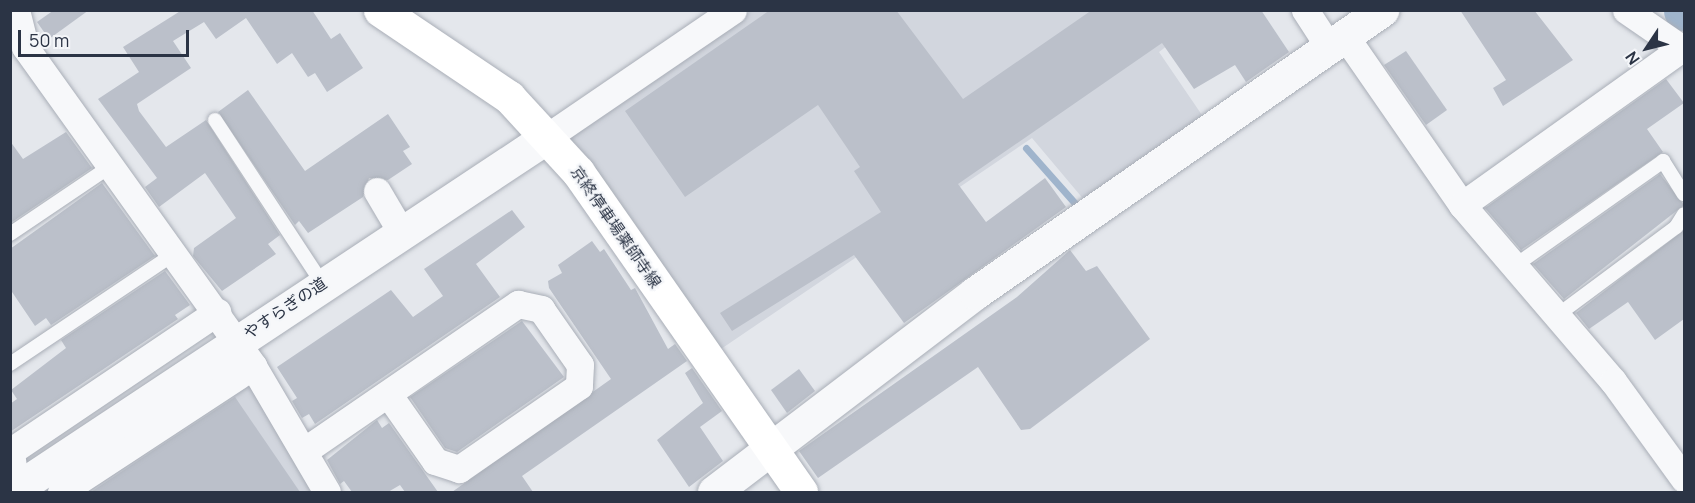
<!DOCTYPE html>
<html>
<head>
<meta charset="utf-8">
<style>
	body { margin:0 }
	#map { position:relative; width:1695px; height:503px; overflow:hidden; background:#e4e7ec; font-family:Manrope,"Noto Sans JP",sans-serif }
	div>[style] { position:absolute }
	.built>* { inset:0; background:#d2d6de }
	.stream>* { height:7px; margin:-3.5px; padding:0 3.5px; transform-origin:3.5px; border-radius:3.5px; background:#9fb4cc }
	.river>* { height:40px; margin:-20px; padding:0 20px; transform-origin:20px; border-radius:20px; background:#9fb4cc }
	.building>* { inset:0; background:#bbc0ca }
	.roads { filter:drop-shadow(0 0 2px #a9aeb7) drop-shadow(0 0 2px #a9aeb7) }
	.service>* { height:14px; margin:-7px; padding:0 7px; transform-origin:7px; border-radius:7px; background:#f7f8fa }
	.minor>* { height:27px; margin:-13.5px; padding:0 13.5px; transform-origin:13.5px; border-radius:13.5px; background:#f7f8fa }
	.tertiary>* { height:33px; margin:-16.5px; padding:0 16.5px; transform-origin:16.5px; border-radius:16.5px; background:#f7f8fa }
	.secondary>* { height:33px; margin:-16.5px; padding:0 16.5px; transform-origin:16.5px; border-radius:16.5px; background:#fff }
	span { translate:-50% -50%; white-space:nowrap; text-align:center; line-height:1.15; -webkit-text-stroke:4.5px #f4f6f9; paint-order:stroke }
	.street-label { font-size:16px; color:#2b3445 }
	.frame { position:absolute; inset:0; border:12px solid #2b3445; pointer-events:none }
	.north { position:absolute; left:1617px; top:18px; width:60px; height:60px; -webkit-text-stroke:4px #f4f6f9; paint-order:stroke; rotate:235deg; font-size:16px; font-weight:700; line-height:24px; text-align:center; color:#2b3445 }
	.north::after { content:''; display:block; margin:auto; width:21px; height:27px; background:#2b3445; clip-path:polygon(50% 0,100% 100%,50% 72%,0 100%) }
	.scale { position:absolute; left:18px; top:30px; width:171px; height:27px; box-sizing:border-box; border:3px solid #2b3445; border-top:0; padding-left:8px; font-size:18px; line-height:21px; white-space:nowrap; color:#2b3445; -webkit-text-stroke:4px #f4f6f9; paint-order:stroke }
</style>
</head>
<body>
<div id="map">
	<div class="built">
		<i style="clip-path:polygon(751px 11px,1212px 11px,1159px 52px,1206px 121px,1085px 201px,1032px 138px,721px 349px,628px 214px,562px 134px)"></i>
		<i style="clip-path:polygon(249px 378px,314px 492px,75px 492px)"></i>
	</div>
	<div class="stream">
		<i style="left:1026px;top:148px;width:81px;rotate:48.5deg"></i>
	</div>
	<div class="river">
		<i style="left:1684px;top:10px;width:1px;rotate:90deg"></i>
	</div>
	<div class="building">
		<i style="clip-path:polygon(54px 10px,89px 10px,49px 39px,37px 22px)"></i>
		<i style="clip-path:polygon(182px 10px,312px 10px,331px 39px,340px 33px,363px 68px,327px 92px,315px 73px,308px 77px,292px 53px,277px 64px,246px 18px,216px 39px,204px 22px,173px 41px,191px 68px,137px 104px,139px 111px,166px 147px,206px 120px,280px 235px,268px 244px,276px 254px,222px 291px,193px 256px,194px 248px,236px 218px,205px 173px,159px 207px,145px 187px,157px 178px,98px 99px,139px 72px,123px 47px)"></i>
		<i style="clip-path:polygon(770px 10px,896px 10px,963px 99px,1092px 10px,1261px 10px,1289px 52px,1246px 82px,1235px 65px,1194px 89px,1162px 43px,958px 184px,986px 222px,1045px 178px,1066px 207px,904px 323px,854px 255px,732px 331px,720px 313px,881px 212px,854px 171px,860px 167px,818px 105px,685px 197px,625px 111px)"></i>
		<i style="clip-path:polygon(1460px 10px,1534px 10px,1573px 60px,1503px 106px,1493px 88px,1506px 80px)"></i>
		<i style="clip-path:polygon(1406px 51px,1447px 110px,1426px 125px,1384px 65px)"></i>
		<i style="clip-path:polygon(1666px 79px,1684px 103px,1647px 129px,1663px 152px,1521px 250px,1485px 208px)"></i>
		<i style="clip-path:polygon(248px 90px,305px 171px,388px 114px,410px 147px,403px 151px,412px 164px,388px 180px,369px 178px,363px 197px,308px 233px,299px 221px,295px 225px,218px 112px)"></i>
		<i style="clip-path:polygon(66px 132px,92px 168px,12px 222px,10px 141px,23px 159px)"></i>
		<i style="clip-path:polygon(1660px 174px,1684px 205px,1564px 299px,1533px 264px)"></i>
		<i style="clip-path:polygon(102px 183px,155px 256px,51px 325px,46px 318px,35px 326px,10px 289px,10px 249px)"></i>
		<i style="clip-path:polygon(512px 210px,525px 227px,476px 264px,500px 297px,315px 424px,309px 414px,302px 418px,292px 401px,297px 398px,277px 367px,391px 290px,413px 317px,443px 296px,424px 269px)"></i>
		<i style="clip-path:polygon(1684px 230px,1684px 319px,1655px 340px,1628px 302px,1589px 329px,1576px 313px)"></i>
		<i style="clip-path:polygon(592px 241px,600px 252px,604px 249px,631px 290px,635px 288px,668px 349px,675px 344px,687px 361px,522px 476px,533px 492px,452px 492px,611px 379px,549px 288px,548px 281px,562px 273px,558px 265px)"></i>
		<i style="clip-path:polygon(1070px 250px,1086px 271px,1097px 266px,1150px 339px,1030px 429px,1021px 430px,978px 367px,818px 478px,799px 451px,1017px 297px)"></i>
		<i style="clip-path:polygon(165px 271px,190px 305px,175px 315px,178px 319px,10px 432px,10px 404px,17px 399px,11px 390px,66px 348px,61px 340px)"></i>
		<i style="clip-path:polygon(522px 321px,564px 377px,457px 452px,445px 448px,410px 397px)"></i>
		<i style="clip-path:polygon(692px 368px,722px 411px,700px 427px,723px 461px,689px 487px,657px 440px,703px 403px,685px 373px)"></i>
		<i style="clip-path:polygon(799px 369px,815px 391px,787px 413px,771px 390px)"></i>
		<i style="clip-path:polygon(235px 397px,300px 492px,91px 492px,154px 450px)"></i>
		<i style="clip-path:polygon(377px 420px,382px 428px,389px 423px,438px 492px,405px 492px,400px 485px,388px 492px,352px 492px,344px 481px,340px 484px,327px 460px)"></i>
	</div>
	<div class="roads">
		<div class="service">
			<i style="left:215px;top:120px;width:195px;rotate:56.7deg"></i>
			<i style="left:10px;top:234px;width:122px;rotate:-34deg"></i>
			<i style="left:1513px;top:267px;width:184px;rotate:-35.2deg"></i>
			<i style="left:1663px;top:161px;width:39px;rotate:58deg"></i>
			<i style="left:1555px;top:317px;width:151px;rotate:-36.6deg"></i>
			<i style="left:1676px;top:227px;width:15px;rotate:-58deg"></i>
			<i style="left:10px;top:364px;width:197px;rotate:-33.9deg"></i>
		</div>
		<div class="minor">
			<i style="left:16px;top:10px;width:38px;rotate:76deg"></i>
			<i style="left:25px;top:47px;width:392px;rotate:54.4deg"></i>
			<i style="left:253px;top:366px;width:146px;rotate:59.6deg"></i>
			<i style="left:1305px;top:10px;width:44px;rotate:57deg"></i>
			<i style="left:1626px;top:10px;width:70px;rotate:34.6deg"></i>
			<i style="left:1345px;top:36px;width:206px;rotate:55.3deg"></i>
			<i style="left:1462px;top:205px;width:232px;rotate:49.4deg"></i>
			<i style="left:1613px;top:381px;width:121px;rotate:54.1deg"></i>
			<i style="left:547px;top:137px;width:225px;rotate:-34.3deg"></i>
			<i style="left:377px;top:191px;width:45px;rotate:59.5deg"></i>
			<i style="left:1462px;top:205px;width:270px;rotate:-35.5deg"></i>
			<i style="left:304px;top:451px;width:260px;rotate:-34.5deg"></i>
			<i style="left:518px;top:304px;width:24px;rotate:12deg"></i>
			<i style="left:541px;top:309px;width:68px;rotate:55.1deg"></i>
			<i style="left:580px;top:365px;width:21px;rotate:93deg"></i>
			<i style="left:579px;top:386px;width:146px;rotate:145.3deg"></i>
			<i style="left:459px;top:469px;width:25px;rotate:-162deg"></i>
			<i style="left:435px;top:461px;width:82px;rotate:-125deg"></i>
			<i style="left:16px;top:492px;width:41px;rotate:-97deg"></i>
			<i style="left:11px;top:451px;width:249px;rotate:-34deg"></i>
			<i style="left:61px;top:492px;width:230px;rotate:-33.3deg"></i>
		</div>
		<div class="tertiary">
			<i style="left:25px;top:483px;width:626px;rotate:-33.54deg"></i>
			<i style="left:714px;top:492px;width:328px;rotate:-37.3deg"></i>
			<i style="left:975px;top:293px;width:496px;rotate:-34.8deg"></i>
		</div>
		<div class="secondary">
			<i style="left:380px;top:10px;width:156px;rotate:34deg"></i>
			<i style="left:509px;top:97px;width:102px;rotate:47.4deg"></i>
			<i style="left:578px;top:172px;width:390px;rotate:55.1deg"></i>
		</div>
	</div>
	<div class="street-label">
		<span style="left:616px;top:227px;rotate:55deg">京終停車場薬師寺線</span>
		<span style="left:285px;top:308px;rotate:-34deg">やすらぎの道</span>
	</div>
	<div class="frame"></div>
	<div class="north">N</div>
	<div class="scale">50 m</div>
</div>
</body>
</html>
